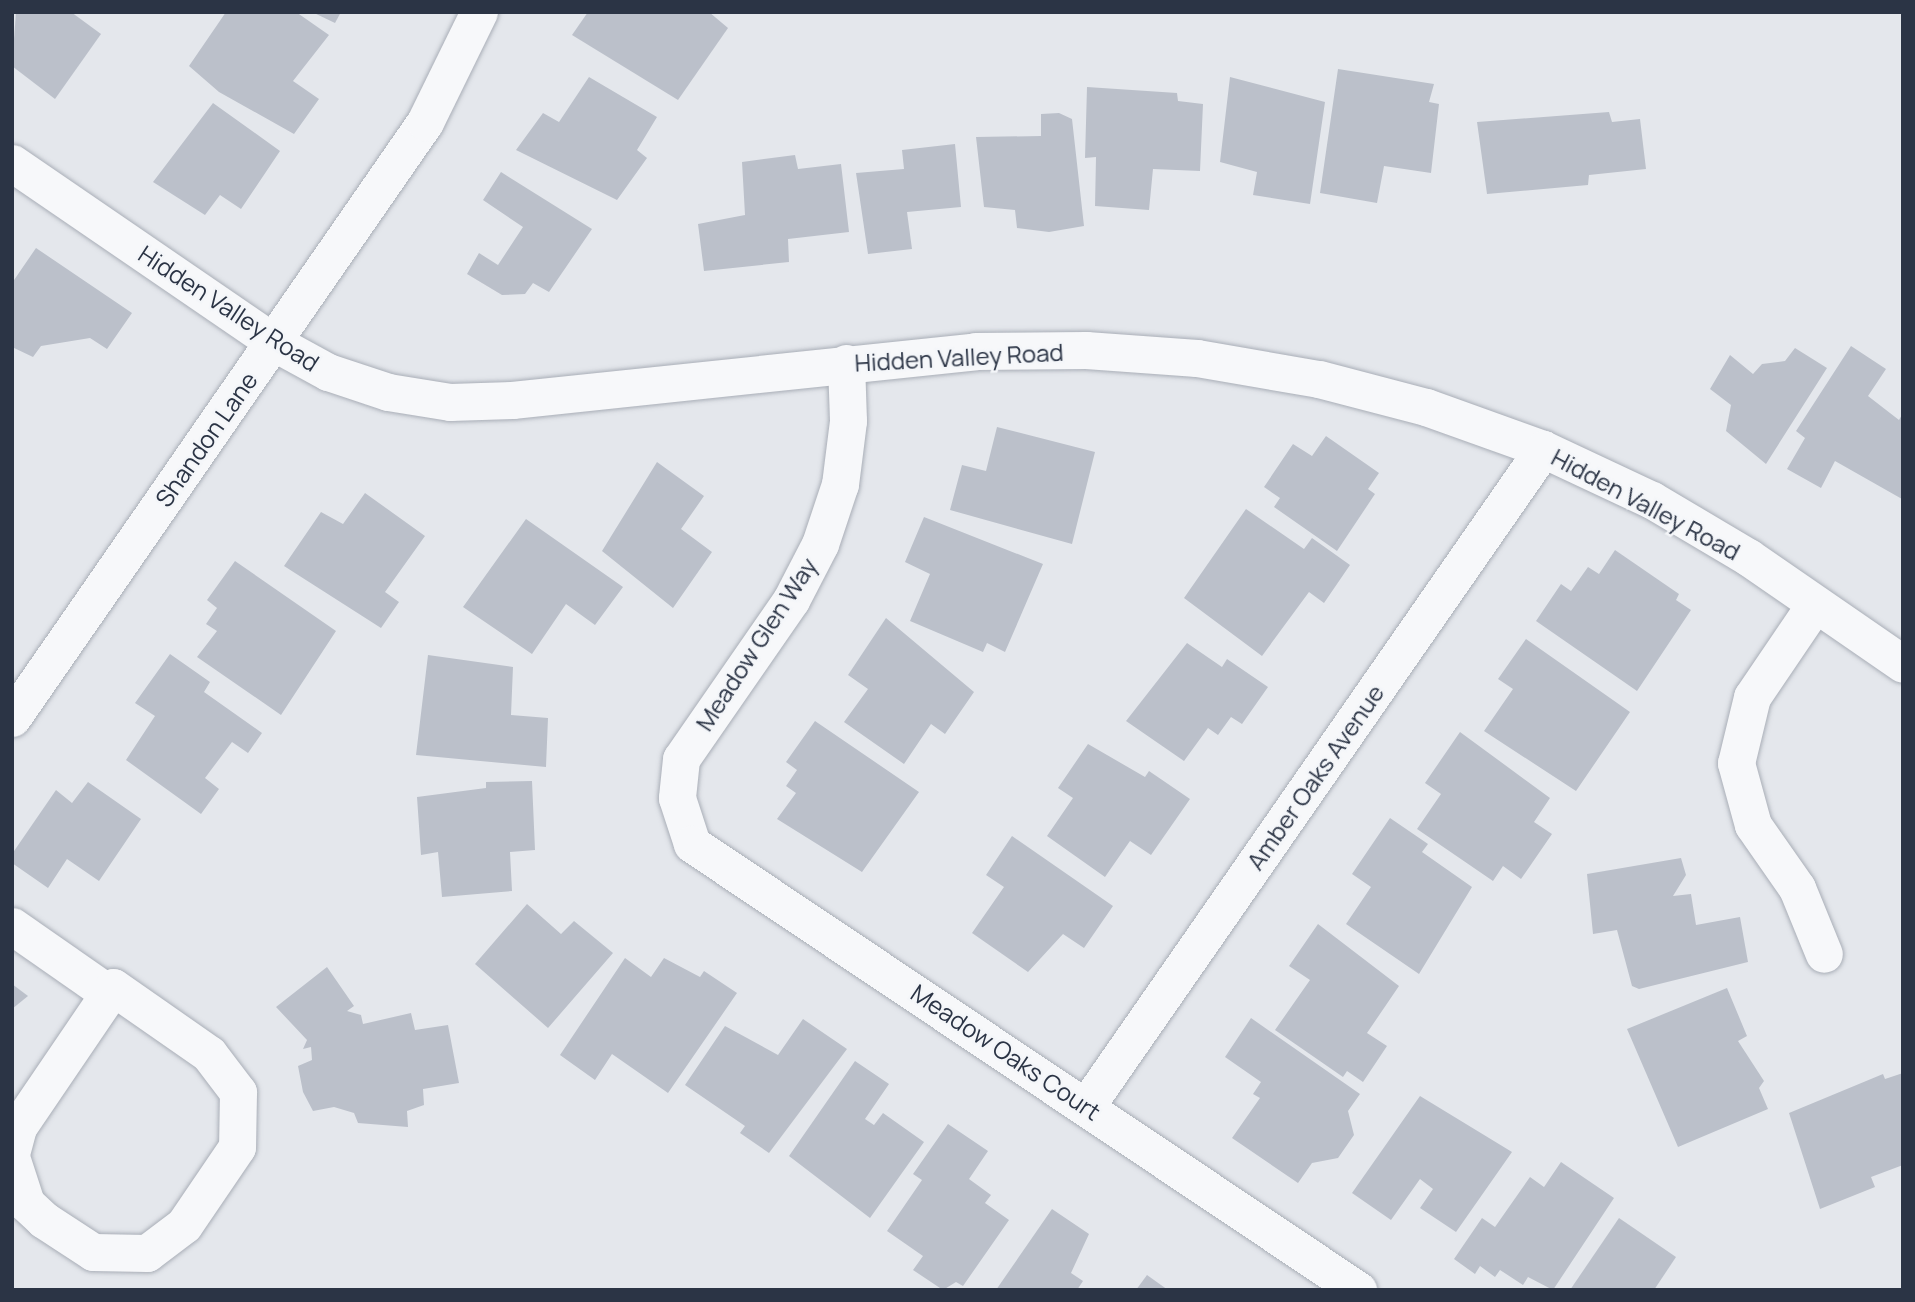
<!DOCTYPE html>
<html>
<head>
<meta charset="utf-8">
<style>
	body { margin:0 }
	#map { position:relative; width:1915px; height:1302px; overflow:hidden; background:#e4e7ec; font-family:Manrope,sans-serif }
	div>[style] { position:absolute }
	.building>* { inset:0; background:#bbc0ca }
	.roads { filter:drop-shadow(0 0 2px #a9aeb7) drop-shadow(0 0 2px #a9aeb7) }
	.minor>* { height:37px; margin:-18.5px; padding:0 18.5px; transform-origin:18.5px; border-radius:18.5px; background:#f7f8fa }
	span { translate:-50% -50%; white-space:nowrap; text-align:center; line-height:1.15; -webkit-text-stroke:5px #f4f6f9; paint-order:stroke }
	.street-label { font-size:24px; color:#2b3445 }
	.frame { position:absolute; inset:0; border:14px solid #2b3445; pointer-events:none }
</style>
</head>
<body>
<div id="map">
	<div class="building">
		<i style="clip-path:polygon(16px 12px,71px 12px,101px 34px,55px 99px,12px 66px)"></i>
		<i style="clip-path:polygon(226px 12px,296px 12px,329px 35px,293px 81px,319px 99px,294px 134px,219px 92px,189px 66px)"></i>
		<i style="clip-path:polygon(312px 12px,341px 12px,335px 23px)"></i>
		<i style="clip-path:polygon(588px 12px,709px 12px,728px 28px,678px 100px,572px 35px)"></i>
		<i style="clip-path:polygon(1338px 69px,1434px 84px,1429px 102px,1439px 104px,1431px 173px,1384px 166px,1377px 203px,1320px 193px)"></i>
		<i style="clip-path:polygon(589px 77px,657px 117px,637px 150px,647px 158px,617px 200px,516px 150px,543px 113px,559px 122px)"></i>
		<i style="clip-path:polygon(1230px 77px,1325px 102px,1310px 204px,1253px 195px,1257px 172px,1220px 162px)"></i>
		<i style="clip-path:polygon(1087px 87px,1177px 93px,1178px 101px,1203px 104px,1200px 171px,1153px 169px,1149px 210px,1095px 206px,1096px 157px,1085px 158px)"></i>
		<i style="clip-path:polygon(213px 103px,280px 151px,241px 209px,220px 195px,205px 215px,153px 182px)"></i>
		<i style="clip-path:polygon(1609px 112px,1612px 122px,1640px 119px,1646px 169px,1589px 175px,1588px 185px,1487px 194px,1477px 122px)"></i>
		<i style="clip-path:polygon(1059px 113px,1072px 119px,1084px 226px,1049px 232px,1017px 228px,1015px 210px,984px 207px,976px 137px,1041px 136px,1041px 114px)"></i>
		<i style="clip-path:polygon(955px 144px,961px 207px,907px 212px,912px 249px,868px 254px,856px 173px,904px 169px,902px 150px)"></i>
		<i style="clip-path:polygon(795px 155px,798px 169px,841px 164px,849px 232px,788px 239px,789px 262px,704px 271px,698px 224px,745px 215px,742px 162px)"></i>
		<i style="clip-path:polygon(501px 172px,592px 229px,549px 292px,533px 283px,525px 294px,502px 295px,467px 274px,479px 253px,498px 265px,523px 227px,483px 200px)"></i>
		<i style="clip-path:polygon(36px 248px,132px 313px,107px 349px,90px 338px,41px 346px,33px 357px,12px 347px,12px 283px)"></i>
		<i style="clip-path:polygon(1851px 346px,1886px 369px,1868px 396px,1899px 420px,1903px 413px,1902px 499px,1835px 461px,1821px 488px,1787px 469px,1805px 438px,1796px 431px)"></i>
		<i style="clip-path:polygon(1795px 348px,1827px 368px,1766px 464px,1726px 431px,1731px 405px,1710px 389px,1730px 355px,1753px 374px,1762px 364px,1785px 361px)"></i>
		<i style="clip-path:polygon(997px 427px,1095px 452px,1072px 544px,950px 510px,962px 465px,986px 471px)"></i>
		<i style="clip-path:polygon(1326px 436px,1379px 473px,1368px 489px,1375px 494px,1337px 551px,1274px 507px,1280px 498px,1264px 487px,1293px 444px,1312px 456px)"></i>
		<i style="clip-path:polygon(657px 462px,704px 496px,681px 529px,712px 552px,673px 608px,602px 551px)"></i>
		<i style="clip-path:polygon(365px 493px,425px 536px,385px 592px,399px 602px,381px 628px,284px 566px,321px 512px,343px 524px)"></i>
		<i style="clip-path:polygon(1246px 509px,1304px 549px,1312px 538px,1350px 565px,1324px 603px,1309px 592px,1262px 656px,1184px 598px)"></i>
		<i style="clip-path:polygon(924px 517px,1043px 564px,1005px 652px,987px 643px,983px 652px,910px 621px,930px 574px,905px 562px)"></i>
		<i style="clip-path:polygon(526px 519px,623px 587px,595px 625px,566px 604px,532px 654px,463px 607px)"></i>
		<i style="clip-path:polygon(1615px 550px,1679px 594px,1676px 600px,1691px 610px,1637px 691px,1536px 621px,1561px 584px,1571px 591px,1588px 567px,1599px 574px)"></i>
		<i style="clip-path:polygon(235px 561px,336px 631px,281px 715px,197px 657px,217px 631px,206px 624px,217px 608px,207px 600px)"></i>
		<i style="clip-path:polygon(886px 618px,974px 692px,945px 734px,931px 724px,904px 764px,844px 722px,868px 689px,848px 675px)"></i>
		<i style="clip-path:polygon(1526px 639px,1630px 712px,1576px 791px,1484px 731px,1513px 689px,1498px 679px)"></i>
		<i style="clip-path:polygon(1187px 643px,1222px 667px,1227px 659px,1268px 687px,1242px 724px,1231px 717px,1218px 735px,1208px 728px,1184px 761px,1126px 721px)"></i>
		<i style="clip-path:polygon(170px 654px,210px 682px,204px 692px,262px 733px,248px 753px,232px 742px,205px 778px,219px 789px,201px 814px,126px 760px,155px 716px,135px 703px)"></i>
		<i style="clip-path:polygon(428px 655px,513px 667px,511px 715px,548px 718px,546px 767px,416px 755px)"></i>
		<i style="clip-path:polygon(815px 721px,919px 792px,862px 872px,777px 819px,796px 793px,786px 786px,797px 770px,786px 762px)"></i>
		<i style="clip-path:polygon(1460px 732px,1550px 798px,1534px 822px,1552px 834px,1521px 879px,1503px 866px,1493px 881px,1417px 829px,1441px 794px,1425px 783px)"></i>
		<i style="clip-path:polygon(1088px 744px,1145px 777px,1149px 771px,1190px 799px,1151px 855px,1130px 841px,1105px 877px,1047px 836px,1073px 798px,1058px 788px)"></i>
		<i style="clip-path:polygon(532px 781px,535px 850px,510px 852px,512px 891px,442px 897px,438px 852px,421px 855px,417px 797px,486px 788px,486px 782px)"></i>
		<i style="clip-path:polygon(88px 782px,141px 819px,99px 881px,67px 859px,48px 888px,12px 863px,12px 854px,56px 790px,72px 803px)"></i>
		<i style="clip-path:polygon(1390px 818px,1428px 844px,1422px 852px,1472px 887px,1419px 974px,1346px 924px,1371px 887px,1352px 874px)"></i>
		<i style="clip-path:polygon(1012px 836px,1113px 906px,1084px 948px,1063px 934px,1028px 972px,972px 933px,1004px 887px,986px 875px)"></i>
		<i style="clip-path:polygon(1681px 858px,1686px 875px,1673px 896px,1691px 894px,1696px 925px,1740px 917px,1748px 962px,1639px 989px,1632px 986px,1617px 930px,1593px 934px,1587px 874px)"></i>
		<i style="clip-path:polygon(527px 904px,561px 934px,574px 921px,613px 953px,548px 1028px,475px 964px)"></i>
		<i style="clip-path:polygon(1318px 924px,1399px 986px,1367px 1033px,1387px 1046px,1363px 1082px,1347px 1071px,1343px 1077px,1275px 1030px,1310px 980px,1289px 966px)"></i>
		<i style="clip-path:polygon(625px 958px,651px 977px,664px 958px,700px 977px,704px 971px,737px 993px,668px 1093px,612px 1054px,595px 1080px,560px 1055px)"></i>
		<i style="clip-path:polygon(327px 967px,354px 1006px,347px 1011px,361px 1015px,363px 1024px,411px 1013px,415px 1030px,448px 1025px,459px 1083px,423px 1089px,424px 1105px,407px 1111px,408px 1127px,358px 1123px,354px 1113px,334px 1107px,313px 1111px,303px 1092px,298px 1066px,312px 1060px,311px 1047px,303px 1049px,307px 1040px,276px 1007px)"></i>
		<i style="clip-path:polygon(12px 984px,28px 996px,12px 1009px)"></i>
		<i style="clip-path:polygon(1727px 988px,1747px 1036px,1738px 1041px,1764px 1081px,1759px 1088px,1768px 1109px,1678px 1147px,1627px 1029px)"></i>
		<i style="clip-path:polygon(1251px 1018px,1360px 1094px,1348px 1111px,1354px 1135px,1338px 1158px,1312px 1163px,1298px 1183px,1232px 1138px,1260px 1098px,1253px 1094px,1261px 1082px,1225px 1057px)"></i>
		<i style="clip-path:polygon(803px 1019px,847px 1049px,769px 1153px,740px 1133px,745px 1126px,685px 1085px,725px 1026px,778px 1055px)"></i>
		<i style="clip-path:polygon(855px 1061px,889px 1084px,865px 1119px,874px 1125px,883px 1113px,924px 1142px,870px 1218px,789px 1156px)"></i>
		<i style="clip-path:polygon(1903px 1073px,1903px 1165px,1871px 1177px,1875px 1187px,1820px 1209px,1789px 1113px,1883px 1074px,1885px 1079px)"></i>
		<i style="clip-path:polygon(1420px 1096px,1512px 1152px,1456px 1232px,1420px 1208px,1433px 1189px,1420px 1179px,1391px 1220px,1352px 1193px)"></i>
		<i style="clip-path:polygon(948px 1124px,988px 1151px,969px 1179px,991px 1195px,985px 1203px,1009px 1220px,963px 1286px,956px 1282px,943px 1290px,913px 1270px,923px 1256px,887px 1231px,922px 1180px,913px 1174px)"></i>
		<i style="clip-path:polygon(1561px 1162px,1614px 1198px,1553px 1290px,1528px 1277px,1523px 1285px,1500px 1270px,1495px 1277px,1480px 1266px,1475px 1274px,1454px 1259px,1482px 1218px,1495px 1227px,1530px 1177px,1544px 1187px)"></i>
		<i style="clip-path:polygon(1052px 1209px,1089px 1234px,1071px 1273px,1083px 1281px,1077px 1290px,996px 1290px)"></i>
		<i style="clip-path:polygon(1619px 1218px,1676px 1257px,1654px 1290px,1570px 1290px)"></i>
		<i style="clip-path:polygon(1147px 1275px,1168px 1290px,1136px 1290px)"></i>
	</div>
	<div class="roads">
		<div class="minor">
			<i style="left:12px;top:163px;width:316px;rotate:34.4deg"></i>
			<i style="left:273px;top:342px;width:63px;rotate:28.6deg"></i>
			<i style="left:328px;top:372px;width:63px;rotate:18.4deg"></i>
			<i style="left:388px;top:392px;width:63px;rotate:9.2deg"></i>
			<i style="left:450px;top:402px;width:62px;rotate:-1.8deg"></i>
			<i style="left:512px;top:400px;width:466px;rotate:-6deg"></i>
			<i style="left:975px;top:351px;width:111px;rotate:-0.5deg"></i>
			<i style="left:1086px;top:350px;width:111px;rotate:4.1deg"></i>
			<i style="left:1197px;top:358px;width:124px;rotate:9.8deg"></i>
			<i style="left:1319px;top:379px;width:111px;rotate:14.7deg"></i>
			<i style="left:1426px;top:407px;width:124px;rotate:19.7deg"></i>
			<i style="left:1543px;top:449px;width:120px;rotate:25.1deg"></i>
			<i style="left:1652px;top:500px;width:112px;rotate:30.7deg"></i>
			<i style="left:1748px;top:557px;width:188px;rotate:34.6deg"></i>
			<i style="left:846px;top:363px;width:58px;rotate:88deg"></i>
			<i style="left:848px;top:421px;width:64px;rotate:97.2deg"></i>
			<i style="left:840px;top:484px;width:63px;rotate:108.4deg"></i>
			<i style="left:820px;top:544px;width:63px;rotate:117.4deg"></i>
			<i style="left:791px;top:600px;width:193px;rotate:124.7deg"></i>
			<i style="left:681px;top:759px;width:39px;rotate:96deg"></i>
			<i style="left:677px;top:798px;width:48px;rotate:71.9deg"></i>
			<i style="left:692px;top:844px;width:802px;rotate:33.81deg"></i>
			<i style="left:1815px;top:604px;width:112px;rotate:124.1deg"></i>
			<i style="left:1752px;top:697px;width:68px;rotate:103.6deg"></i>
			<i style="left:1736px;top:763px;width:64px;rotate:74.7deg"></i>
			<i style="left:1753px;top:825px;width:77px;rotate:55.1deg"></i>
			<i style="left:1797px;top:888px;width:71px;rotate:67.8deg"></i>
			<i style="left:12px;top:718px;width:725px;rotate:-55.28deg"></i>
			<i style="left:425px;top:122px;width:123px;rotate:-63.9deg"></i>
			<i style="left:12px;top:926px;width:117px;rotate:34.9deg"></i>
			<i style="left:1087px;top:1105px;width:799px;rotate:-55.2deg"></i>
			<i style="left:12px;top:1150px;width:24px;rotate:-75deg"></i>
			<i style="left:18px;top:1127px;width:169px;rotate:-55.8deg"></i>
			<i style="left:113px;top:987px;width:117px;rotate:34.9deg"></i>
			<i style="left:209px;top:1054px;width:48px;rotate:52.7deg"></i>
			<i style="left:238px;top:1092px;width:55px;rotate:91deg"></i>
			<i style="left:237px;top:1147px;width:94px;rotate:124.2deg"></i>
			<i style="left:184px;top:1225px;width:46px;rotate:142.9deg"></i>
			<i style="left:147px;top:1253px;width:54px;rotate:-178.9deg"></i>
			<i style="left:93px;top:1252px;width:59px;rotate:-146.9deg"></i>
			<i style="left:44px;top:1220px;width:25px;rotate:-137deg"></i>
			<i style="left:26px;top:1203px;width:45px;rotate:-108deg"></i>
		</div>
	</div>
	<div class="street-label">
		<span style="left:229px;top:308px;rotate:33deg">Hidden Valley Road</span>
		<span style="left:959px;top:357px;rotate:-3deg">Hidden Valley Road</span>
		<span style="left:206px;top:439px;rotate:-55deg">Shandon Lane</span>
		<span style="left:1646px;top:504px;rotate:28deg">Hidden Valley Road</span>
		<span style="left:756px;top:644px;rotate:-57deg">Meadow Glen Way</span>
		<span style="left:1315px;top:777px;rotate:-55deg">Amber Oaks Avenue</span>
		<span style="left:1006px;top:1052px;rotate:34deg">Meadow Oaks Court</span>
	</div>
	<div class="frame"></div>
</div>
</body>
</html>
